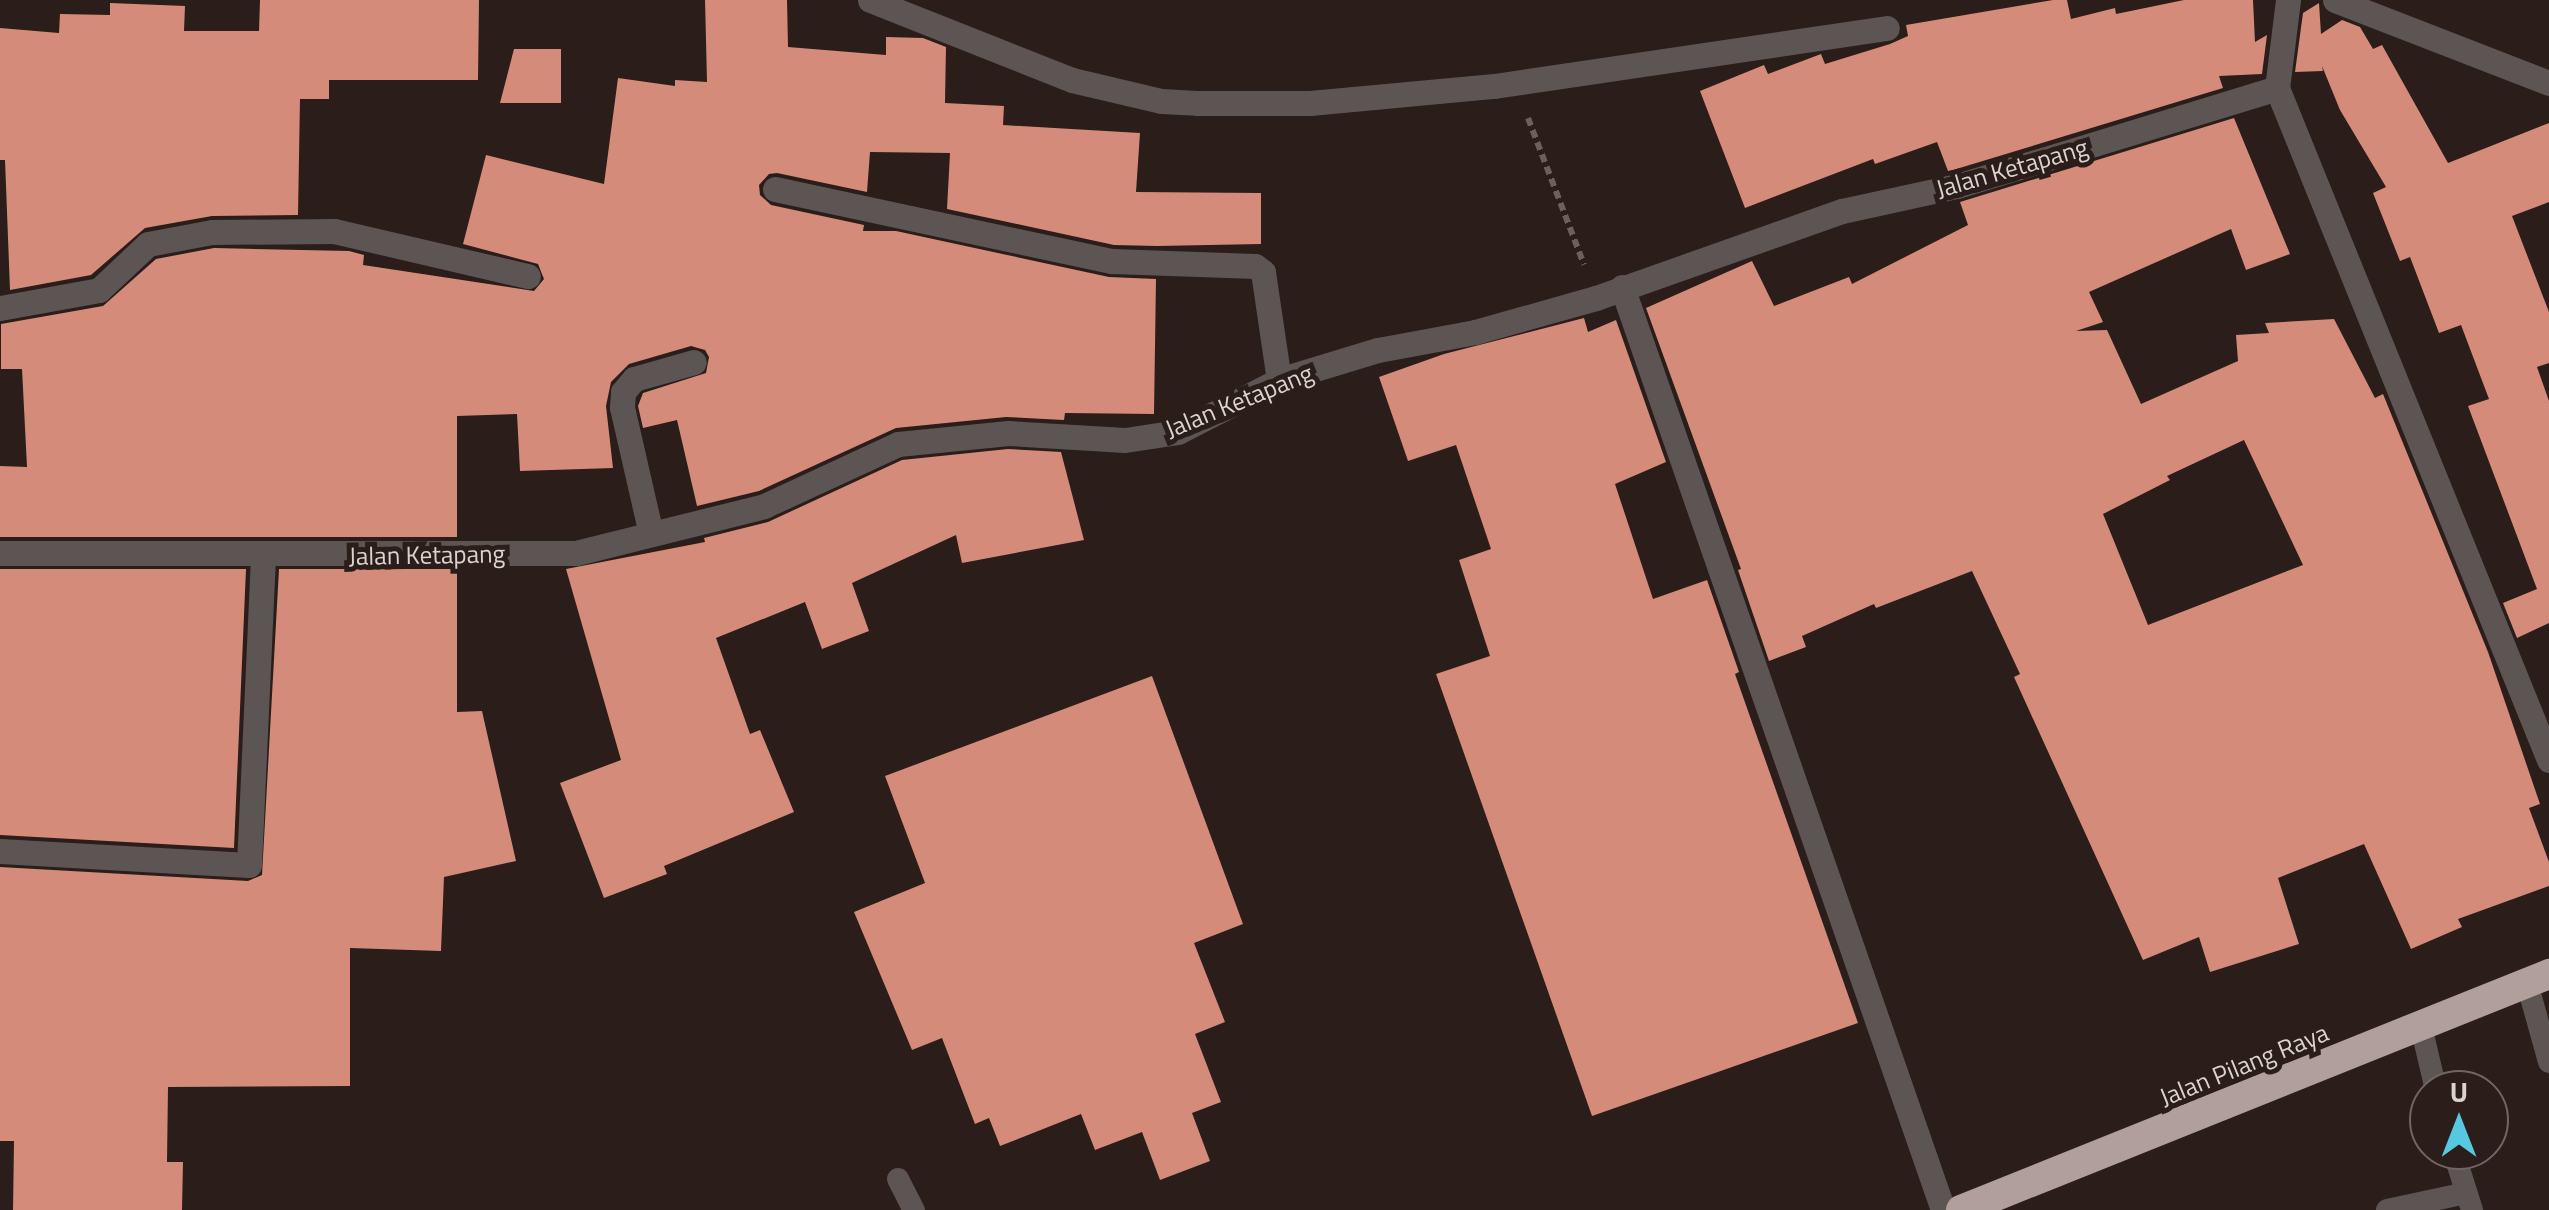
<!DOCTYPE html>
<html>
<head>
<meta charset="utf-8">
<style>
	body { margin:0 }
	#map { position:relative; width:2549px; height:1210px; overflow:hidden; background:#2a1d1a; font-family:"Titillium Web",sans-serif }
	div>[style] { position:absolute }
	.building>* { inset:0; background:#d48b7a }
	.path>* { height:6px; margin-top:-3px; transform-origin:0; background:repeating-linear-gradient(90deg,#6c605d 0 8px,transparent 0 13px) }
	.lane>* { height:22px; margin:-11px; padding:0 11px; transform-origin:11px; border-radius:11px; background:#5c5554 }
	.street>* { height:25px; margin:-12.5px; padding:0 12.5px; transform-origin:12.5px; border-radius:12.5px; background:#5c5554 }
	.highway>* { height:30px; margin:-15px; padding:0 15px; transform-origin:15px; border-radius:15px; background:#b09f9a }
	span { translate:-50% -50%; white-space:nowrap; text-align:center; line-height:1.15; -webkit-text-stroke:10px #2a1d1a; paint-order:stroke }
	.street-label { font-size:25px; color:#dcd3d0 }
	.north { position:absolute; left:2409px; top:1070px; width:100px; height:100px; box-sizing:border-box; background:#2a1d1a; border:2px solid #716663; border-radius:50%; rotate:0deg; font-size:28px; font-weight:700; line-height:40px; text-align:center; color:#dcd3d0 }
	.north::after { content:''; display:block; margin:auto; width:35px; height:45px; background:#56c9e1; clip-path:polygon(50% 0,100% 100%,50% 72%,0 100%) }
</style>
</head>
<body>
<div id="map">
	<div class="building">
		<i style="clip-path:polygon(260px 0,479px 0,478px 80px,329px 80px,329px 99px,300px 99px,298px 215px,212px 216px,145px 228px,91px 275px,10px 290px,5px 160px,0 160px,0 28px,59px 33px,60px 14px,110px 15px,110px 3px,185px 6px,184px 31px,259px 31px)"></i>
		<i style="clip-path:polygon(705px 0,787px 0,788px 47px,886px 55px,886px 37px,923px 38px,946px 47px,945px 103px,1004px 106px,1003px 125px,1140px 133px,1136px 192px,1261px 193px,1261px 244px,1157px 246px,1114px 245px,947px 209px,950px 153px,870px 152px,867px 192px,777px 173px,769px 174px,759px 185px,760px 195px,771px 205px,864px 225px,863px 231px,896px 231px,1109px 277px,1156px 279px,1154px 414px,1065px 413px,1064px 420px,1006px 417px,896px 428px,759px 491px,697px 506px,677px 420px,643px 428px,638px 406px,643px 393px,706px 373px,709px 357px,705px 350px,691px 346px,629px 364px,611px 382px,606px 406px,613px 468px,520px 471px,517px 414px,457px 416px,457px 537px,0 537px,0 466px,27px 467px,22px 369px,1px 369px,1px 324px,103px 306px,156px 259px,214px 248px,349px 251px,364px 255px,363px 265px,534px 291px,544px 279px,538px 264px,463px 244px,486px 155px,604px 184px,618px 78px,675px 86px,675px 80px,707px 82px)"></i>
		<i style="clip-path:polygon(2053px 0,2067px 0,2071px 19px,2115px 8px,2116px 14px,2184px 0,2253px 0,2255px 42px,2267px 35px,2262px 74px,2219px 76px,2223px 88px,1953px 170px,1948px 171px,1937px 142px,1875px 164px,1873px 159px,1745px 208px,1700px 91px,1764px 65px,1768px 74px,1821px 54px,1825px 64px,1890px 44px,1908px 36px,1906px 25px)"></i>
		<i style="clip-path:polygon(2319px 3px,2321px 34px,2342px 20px,2360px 27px,2373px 49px,2382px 45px,2448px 163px,2549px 123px,2549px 202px,2512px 216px,2549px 312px,2549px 363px,2537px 367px,2549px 401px,2549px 623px,2517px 638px,2503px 603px,2537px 589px,2468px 406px,2489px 399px,2461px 325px,2439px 333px,2410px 257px,2400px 261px,2373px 193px,2386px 187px,2340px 110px,2322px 66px,2323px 71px,2295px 72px,2303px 13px)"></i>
		<i style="clip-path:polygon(514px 49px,561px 49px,561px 103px,500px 103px)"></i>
		<i style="clip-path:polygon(evenodd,2234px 118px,2290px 254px,2246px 270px,2231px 229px,2089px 292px,2103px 322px,2076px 331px,2107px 330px,2141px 404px,2238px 361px,2236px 335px,2269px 333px,2265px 323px,2334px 319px,2375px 398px,2383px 394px,2488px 652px,2540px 804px,2529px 808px,2549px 862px,2549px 886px,2458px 919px,2462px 927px,2411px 949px,2364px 844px,2278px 878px,2299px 944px,2210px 972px,2199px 937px,2143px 960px,2014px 677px,2020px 674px,1972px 571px,1876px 608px,1874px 604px,1802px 636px,1806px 647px,1769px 661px,1738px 570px,1741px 569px,1646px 308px,1752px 261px,1774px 306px,1849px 277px,1852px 284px,1968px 225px,1960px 202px,2234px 118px,2244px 440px,2303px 565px,2148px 625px,2103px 514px,2170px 480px,2167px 476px,2244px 440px)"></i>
		<i style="clip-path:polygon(1584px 318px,1588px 332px,1616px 320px,1666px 462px,1615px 484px,1653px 599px,1707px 580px,1739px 672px,1735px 674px,1858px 1023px,1592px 1116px,1436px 674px,1490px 656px,1459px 560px,1491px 549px,1456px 445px,1408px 461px,1379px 377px,1444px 354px)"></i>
		<i style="clip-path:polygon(1008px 449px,1061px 452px,1084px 540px,962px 563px,956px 535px,852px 583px,869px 631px,822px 649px,805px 602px,716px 638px,750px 734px,760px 730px,794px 812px,664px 866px,667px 874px,604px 898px,560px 783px,621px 760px,566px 569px,705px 542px,704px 538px,768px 522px,902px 460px)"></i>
		<i style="clip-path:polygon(0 569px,246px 569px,234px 848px,0 835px)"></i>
		<i style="clip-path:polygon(279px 569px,457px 569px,457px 712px,482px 711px,516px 861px,444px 877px,441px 951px,350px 948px,350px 1086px,168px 1087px,167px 1162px,183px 1162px,182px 1210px,13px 1210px,14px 1141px,0 1141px,0 867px,248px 881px,262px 875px)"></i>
		<i style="clip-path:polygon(1152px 676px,1243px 924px,1194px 943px,1225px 1022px,1195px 1034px,1221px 1102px,1192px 1113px,1210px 1161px,1160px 1180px,1142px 1132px,1095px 1150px,1081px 1114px,1000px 1146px,989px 1118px,975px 1124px,942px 1038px,912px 1050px,854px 912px,925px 883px,885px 776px)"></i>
	</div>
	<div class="path">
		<i style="left:1528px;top:118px;width:157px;rotate:69.1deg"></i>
	</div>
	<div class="lane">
		<i style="left:2527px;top:983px;width:82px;rotate:74.4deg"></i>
		<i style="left:2421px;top:1026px;width:66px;rotate:76.8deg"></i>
		<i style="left:2453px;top:1150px;width:63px;rotate:72.4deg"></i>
		<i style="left:898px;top:1179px;width:35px;rotate:63deg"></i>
		<i style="left:2387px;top:1210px;width:81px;rotate:-12.1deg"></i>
	</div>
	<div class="street">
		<i style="left:870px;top:0;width:217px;rotate:21.6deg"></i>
		<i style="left:1072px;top:80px;width:91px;rotate:13.3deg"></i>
		<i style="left:1161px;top:101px;width:36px;rotate:3deg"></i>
		<i style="left:1197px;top:103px;width:113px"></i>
		<i style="left:1310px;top:103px;width:185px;rotate:-5.3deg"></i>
		<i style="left:1494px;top:86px;width:397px;rotate:-8.4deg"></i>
		<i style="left:2288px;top:0;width:89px;rotate:97.1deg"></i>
		<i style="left:2277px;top:88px;width:725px;rotate:67.96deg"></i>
		<i style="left:2335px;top:0;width:230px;rotate:21.2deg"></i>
		<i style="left:775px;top:189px;width:345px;rotate:12.1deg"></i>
		<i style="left:1112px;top:261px;width:143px;rotate:2deg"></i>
		<i style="left:1255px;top:266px;width:10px;rotate:37deg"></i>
		<i style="left:1263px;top:272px;width:109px;rotate:81.6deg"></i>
		<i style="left:1622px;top:287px;width:977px;rotate:70.82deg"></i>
		<i style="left:0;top:308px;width:101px;rotate:-10.3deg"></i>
		<i style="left:99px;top:290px;width:67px;rotate:-43.2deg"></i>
		<i style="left:148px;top:244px;width:65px;rotate:-10.6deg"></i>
		<i style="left:212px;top:232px;width:122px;rotate:-0.5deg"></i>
		<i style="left:334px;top:231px;width:199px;rotate:13.1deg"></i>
		<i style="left:651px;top:534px;width:130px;rotate:-102.9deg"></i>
		<i style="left:622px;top:407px;width:15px;rotate:-86deg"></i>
		<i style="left:623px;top:392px;width:17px;rotate:-50deg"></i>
		<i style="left:634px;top:379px;width:62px;rotate:-15.8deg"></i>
		<i style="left:0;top:553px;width:576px"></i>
		<i style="left:576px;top:553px;width:194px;rotate:-14deg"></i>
		<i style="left:764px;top:506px;width:148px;rotate:-24.8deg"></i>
		<i style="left:898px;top:444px;width:111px;rotate:-5.7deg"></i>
		<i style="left:1008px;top:433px;width:117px;rotate:3.4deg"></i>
		<i style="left:1125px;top:440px;width:54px;rotate:-8.6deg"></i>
		<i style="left:1178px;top:432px;width:114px;rotate:-27.2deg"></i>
		<i style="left:1279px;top:380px;width:103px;rotate:-16.9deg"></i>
		<i style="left:1378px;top:350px;width:99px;rotate:-10.5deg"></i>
		<i style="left:1475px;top:332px;width:126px;rotate:-15.7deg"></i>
		<i style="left:1596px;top:298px;width:261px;rotate:-19.5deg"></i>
		<i style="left:1842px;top:211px;width:118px;rotate:-12.3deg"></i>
		<i style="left:1957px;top:186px;width:335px;rotate:-17deg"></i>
		<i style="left:0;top:851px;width:249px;rotate:3.2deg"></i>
		<i style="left:249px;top:865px;width:309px;rotate:-87.4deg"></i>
	</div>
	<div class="highway">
		<i style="left:1961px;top:1210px;width:634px;rotate:-21.87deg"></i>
	</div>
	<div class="street-label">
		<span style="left:2012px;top:168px;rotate:-16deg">Jalan Ketapang</span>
		<span style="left:1239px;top:401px;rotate:-22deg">Jalan Ketapang</span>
		<span style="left:427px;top:555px;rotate:-1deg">Jalan Ketapang</span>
		<span style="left:2244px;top:1065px;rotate:-22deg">Jalan Pilang Raya</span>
	</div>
	<div class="north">U</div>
</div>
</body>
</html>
